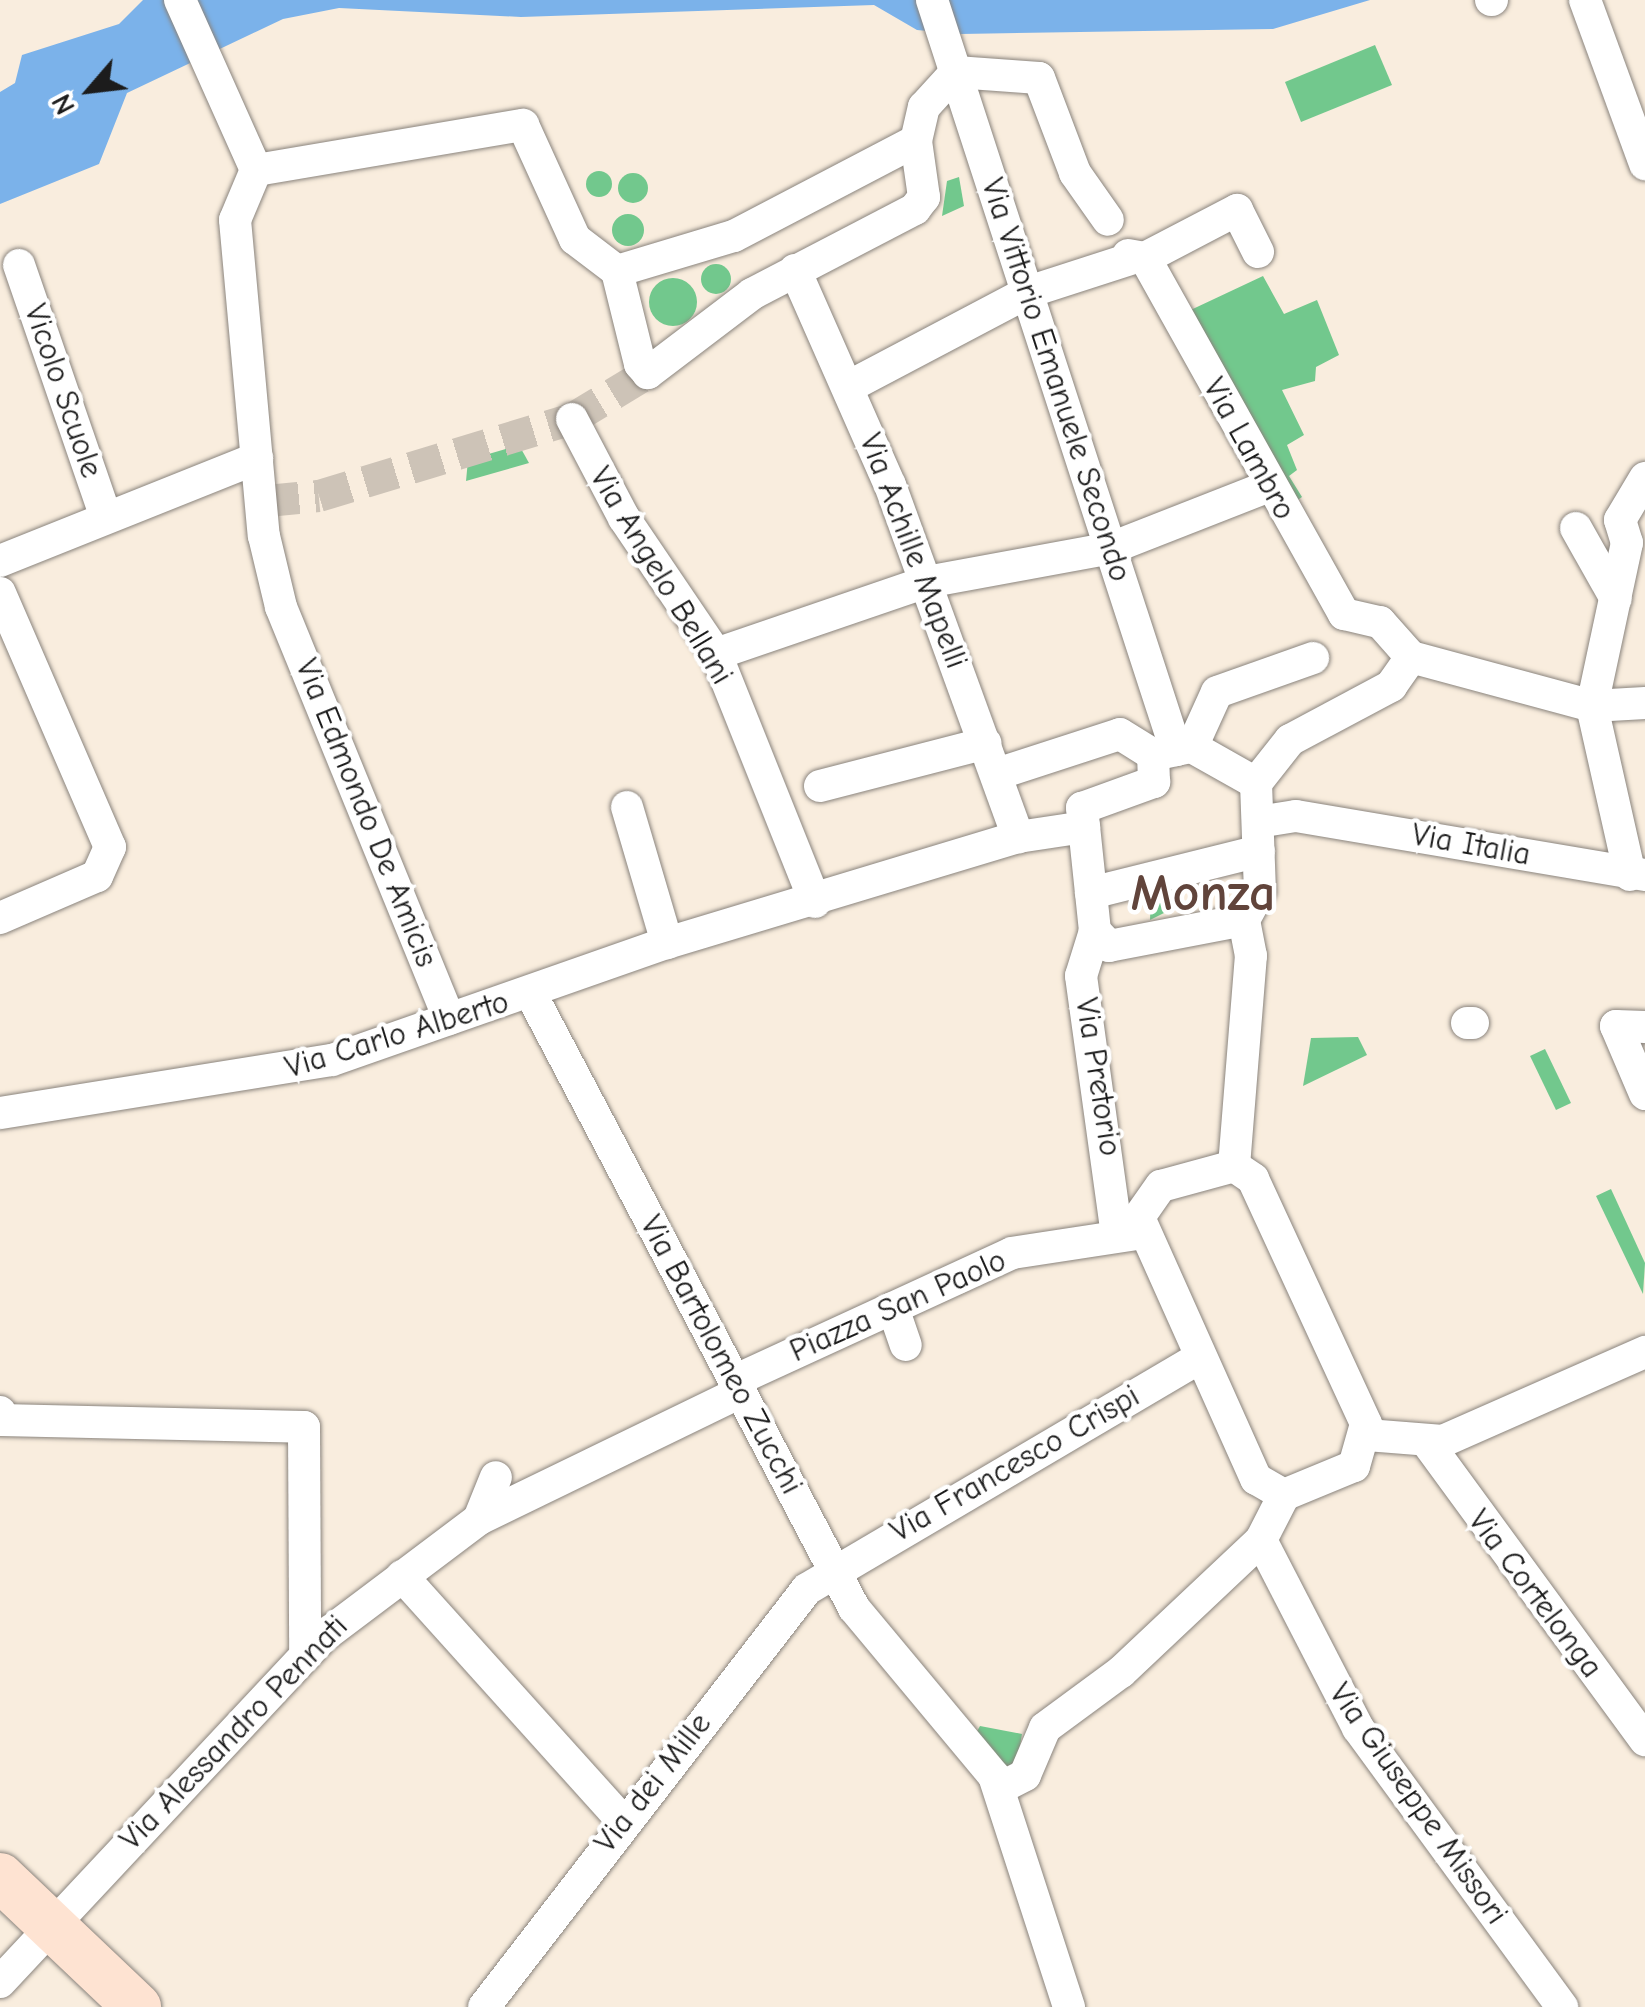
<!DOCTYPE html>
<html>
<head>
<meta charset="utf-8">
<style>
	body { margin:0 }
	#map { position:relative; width:1645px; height:2007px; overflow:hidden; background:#f9edde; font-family:"Comic Neue",sans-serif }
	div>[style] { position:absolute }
	.green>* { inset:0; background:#72c88d }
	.round { border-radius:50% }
	.water>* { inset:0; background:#7bb2ea }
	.street-tunnel>* { height:32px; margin-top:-16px; transform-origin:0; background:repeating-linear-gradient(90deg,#cdc3b7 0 32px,transparent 0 48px) }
	.roads { filter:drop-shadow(0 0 2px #8a847d) drop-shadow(0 0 2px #8a847d) }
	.street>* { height:32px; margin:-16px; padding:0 16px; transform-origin:16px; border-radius:16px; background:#fff }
	.secondary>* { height:48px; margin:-24px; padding:0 24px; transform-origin:24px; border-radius:24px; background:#fee3d2 }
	span { translate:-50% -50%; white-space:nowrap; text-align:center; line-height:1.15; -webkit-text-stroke:9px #fff; paint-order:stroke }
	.street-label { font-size:32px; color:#1c1c1c }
	.town-label { font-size:52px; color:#61443b; font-weight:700 }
	.north { position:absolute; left:40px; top:40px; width:100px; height:100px; -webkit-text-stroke:8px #fff; paint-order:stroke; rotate:242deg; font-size:28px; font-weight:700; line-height:40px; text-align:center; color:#1c1c1c }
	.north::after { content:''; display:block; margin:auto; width:35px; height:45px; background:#1c1c1c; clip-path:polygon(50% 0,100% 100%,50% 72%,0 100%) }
</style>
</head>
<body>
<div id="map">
	<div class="green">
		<i style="clip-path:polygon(1375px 45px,1392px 85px,1301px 122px,1285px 82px)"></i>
		<i class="round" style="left:586px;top:171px;width:26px;height:26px"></i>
		<i class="round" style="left:618px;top:173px;width:30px;height:30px"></i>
		<i style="clip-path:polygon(959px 177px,964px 206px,942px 216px,947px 181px)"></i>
		<i class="round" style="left:612px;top:214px;width:32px;height:32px"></i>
		<i class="round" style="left:701px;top:264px;width:30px;height:30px"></i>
		<i style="clip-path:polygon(1263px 276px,1284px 314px,1317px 300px,1339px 355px,1316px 367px,1315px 381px,1282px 390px,1304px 435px,1287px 445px,1297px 470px,1289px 476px,1302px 497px,1286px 508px,1180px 315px)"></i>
		<i class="round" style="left:649px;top:278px;width:48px;height:48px"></i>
		<i style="clip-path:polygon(519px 445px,529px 463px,466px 481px,468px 460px)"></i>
		<i style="clip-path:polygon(1164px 887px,1172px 909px,1150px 920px,1151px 892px)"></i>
		<i style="clip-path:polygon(1358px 1037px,1367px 1055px,1303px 1086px,1311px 1038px)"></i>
		<i style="clip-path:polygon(1545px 1049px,1571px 1103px,1556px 1110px,1530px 1056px)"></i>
		<i style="clip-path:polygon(1611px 1189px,1645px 1263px,1643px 1294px,1596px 1196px)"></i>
		<i style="clip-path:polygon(980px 1726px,1022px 1734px,1015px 1776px,976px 1733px)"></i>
	</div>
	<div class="water">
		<i style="clip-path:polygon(143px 0,1370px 0,1273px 29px,961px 34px,917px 30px,874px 5px,521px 17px,339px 8px,283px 19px,127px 93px,99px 164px,0 204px,0 92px,15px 83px,22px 55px,119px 24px)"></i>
	</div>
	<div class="street-tunnel">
		<i style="left:267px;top:501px;width:52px;rotate:-5.5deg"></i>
		<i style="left:319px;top:496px;width:264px;rotate:-16.9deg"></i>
		<i style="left:572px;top:419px;width:89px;rotate:-31.2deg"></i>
	</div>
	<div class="roads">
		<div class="street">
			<i style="left:180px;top:0;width:186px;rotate:65.9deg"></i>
			<i style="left:256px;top:170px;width:54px;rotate:112.8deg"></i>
			<i style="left:235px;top:220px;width:317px;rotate:84.8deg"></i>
			<i style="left:264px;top:536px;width:73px;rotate:76.5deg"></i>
			<i style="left:281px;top:607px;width:445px;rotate:67.8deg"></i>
			<i style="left:932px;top:0;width:789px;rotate:71.98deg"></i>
			<i style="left:1491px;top:0;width:1px"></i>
			<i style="left:1585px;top:0;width:175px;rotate:69.9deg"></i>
			<i style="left:956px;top:72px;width:83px;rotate:4.1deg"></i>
			<i style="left:1039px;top:78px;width:102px;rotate:69.2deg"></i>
			<i style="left:1075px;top:173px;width:57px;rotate:54.9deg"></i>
			<i style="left:916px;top:141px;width:57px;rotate:81.9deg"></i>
			<i style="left:924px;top:197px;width:15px;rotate:127deg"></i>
			<i style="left:915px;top:209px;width:184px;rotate:152.5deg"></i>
			<i style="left:752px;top:294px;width:131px;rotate:142.8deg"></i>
			<i style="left:648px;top:373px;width:12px;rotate:-132deg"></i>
			<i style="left:640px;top:364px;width:96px;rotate:-103.9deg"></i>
			<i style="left:617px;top:271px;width:122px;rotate:-16.7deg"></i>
			<i style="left:734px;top:236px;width:205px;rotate:-27.6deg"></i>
			<i style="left:916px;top:141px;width:35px;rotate:-77deg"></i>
			<i style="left:924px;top:107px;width:47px;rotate:-47.6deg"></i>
			<i style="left:256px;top:170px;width:271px;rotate:-9.6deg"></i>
			<i style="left:523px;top:125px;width:125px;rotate:65.5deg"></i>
			<i style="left:575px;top:239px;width:53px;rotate:37.3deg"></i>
			<i style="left:1128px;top:255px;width:17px;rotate:10deg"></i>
			<i style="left:1145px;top:258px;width:104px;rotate:-27.6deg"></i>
			<i style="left:1237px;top:210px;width:47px;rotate:63.4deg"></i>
			<i style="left:1145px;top:258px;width:408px;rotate:60.8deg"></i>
			<i style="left:1344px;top:614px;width:37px;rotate:13deg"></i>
			<i style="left:1380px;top:622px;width:47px;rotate:48.5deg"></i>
			<i style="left:1411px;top:657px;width:188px;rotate:15.1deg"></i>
			<i style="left:1592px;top:706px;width:53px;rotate:-3.2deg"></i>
			<i style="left:19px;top:265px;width:267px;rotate:71deg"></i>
			<i style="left:795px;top:270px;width:235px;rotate:66.2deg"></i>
			<i style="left:890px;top:485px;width:375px;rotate:70deg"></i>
			<i style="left:850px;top:386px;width:201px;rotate:-27.8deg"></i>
			<i style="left:1028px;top:292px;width:107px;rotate:-17.9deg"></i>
			<i style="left:572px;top:419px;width:112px;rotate:62.3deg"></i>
			<i style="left:624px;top:518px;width:164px;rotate:55.9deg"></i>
			<i style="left:716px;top:654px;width:267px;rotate:68.2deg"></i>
			<i style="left:1576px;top:528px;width:81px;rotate:60.6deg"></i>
			<i style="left:0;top:561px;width:277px;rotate:-21.8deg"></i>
			<i style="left:0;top:593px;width:277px;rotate:66.6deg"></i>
			<i style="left:110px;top:847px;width:32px;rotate:114deg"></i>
			<i style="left:97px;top:876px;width:106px;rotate:156.6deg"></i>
			<i style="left:716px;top:654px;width:222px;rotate:-18.9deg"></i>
			<i style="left:926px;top:582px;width:188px;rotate:-10.4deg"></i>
			<i style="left:1111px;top:548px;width:168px;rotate:-21.4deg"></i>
			<i style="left:1192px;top:747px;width:73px;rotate:29.4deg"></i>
			<i style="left:1256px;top:783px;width:108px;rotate:87.9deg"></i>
			<i style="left:1260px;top:891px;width:33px;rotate:119deg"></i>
			<i style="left:1244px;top:920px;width:137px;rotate:169.1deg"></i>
			<i style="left:1109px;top:946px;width:21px;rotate:-133deg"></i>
			<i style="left:1095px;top:931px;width:124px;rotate:-96deg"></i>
			<i style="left:1082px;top:808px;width:77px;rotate:-19.9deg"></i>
			<i style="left:1154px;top:782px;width:27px;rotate:-92deg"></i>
			<i style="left:1153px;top:755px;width:40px;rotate:-12deg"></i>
			<i style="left:1192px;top:747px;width:60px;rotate:-65.6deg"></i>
			<i style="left:1217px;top:692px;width:102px;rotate:-19.5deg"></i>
			<i style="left:997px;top:774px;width:129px;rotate:-18deg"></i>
			<i style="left:1120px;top:734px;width:39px;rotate:32deg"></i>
			<i style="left:1256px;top:783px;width:55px;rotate:-51.7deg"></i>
			<i style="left:1290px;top:740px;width:115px;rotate:-28.1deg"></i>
			<i style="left:1391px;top:686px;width:35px;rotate:-55deg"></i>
			<i style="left:820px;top:786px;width:171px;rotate:-14.5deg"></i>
			<i style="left:627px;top:807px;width:142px;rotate:73.6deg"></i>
			<i style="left:1258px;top:822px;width:38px;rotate:-9deg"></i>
			<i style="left:1296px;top:816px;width:354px;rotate:9.6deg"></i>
			<i style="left:1630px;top:875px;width:173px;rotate:-102.7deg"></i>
			<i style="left:1592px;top:706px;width:167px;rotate:-77.9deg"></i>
			<i style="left:1627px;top:543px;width:24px;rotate:-107deg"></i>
			<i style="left:1620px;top:520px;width:49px;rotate:-59.2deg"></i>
			<i style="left:1091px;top:893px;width:173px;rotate:-14deg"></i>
			<i style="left:1095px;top:931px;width:47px;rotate:107.3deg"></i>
			<i style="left:1081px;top:976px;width:262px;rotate:82.1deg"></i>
			<i style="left:531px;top:994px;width:694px;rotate:62.25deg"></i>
			<i style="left:854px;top:1608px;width:219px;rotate:50.2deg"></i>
			<i style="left:994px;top:1776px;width:243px;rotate:72deg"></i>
			<i style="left:1467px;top:1023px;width:6px"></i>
			<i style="left:1645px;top:1027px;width:29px;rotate:-178deg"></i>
			<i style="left:1616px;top:1026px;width:74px;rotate:66.9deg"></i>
			<i style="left:0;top:1113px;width:336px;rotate:-9.1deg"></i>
			<i style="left:332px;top:1060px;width:355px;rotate:-19.3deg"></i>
			<i style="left:667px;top:943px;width:367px;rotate:-16.8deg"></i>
			<i style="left:1018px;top:837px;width:67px;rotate:-8.6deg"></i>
			<i style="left:1234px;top:1166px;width:23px;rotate:34deg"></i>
			<i style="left:1253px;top:1179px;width:270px;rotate:65.2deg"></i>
			<i style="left:1366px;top:1424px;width:44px;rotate:105.9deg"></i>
			<i style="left:1354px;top:1466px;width:76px;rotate:157.5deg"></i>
			<i style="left:1284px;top:1495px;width:32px;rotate:-150deg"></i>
			<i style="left:1256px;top:1479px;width:287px;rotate:-114.1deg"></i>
			<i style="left:1139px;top:1217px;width:38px;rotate:-55deg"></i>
			<i style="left:1161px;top:1186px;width:76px;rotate:-15.3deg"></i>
			<i style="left:1234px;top:1166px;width:211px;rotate:-85.4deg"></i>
			<i style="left:1251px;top:956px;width:37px;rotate:-101deg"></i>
			<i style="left:893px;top:1308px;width:39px;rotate:71deg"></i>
			<i style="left:734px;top:1381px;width:306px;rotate:-24.7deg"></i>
			<i style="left:1012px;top:1253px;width:132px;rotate:-8.7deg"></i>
			<i style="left:0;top:1412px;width:8px;rotate:83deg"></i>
			<i style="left:1px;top:1420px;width:303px;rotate:1.3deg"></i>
			<i style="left:304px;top:1427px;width:229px;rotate:89.7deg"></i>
			<i style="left:1367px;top:1435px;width:76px;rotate:4.5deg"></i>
			<i style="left:1443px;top:1441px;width:221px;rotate:-23.8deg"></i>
			<i style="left:1429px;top:1445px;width:366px;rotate:53.8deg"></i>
			<i style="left:479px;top:1519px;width:290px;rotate:-25.9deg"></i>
			<i style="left:1261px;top:1540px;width:212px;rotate:62.7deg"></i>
			<i style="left:1358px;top:1728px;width:346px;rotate:53.8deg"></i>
			<i style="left:402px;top:1576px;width:329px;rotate:48deg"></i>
			<i style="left:1000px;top:1788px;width:28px;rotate:-27deg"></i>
			<i style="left:1025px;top:1775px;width:51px;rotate:-66.9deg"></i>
			<i style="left:1045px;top:1728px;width:94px;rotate:-36.4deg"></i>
			<i style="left:1121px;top:1672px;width:192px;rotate:-43.3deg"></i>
			<i style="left:1261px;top:1540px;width:51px;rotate:-62.9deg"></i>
			<i style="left:0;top:1982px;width:474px;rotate:-46.9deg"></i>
			<i style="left:324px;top:1636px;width:194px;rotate:-37deg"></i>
			<i style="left:479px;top:1519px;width:45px;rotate:-68deg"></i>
			<i style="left:484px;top:2007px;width:528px;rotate:-52.31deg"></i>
			<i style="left:807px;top:1589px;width:454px;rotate:-30.5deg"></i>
		</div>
		<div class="secondary">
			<i style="left:0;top:1877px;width:189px;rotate:43.5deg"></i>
		</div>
	</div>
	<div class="street-label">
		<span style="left:1056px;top:380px;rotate:72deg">Via Vittorio Emanuele Secondo</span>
		<span style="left:63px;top:391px;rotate:71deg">Vicolo Scuole</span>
		<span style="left:1249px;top:449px;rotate:61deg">Via Lambro</span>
		<span style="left:913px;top:551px;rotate:69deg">Via Achille Mapelli</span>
		<span style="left:661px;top:576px;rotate:59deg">Via Angelo Bellani</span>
		<span style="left:366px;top:813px;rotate:68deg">Via Edmondo De Amicis</span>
		<span style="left:1471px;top:845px;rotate:10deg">Via Italia</span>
		<span style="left:397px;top:1035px;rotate:-17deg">Via Carlo Alberto</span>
		<span style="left:1098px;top:1077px;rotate:81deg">Via Pretorio</span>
		<span style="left:898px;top:1306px;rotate:-24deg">Piazza San Paolo</span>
		<span style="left:721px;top:1355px;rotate:62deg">Via Bartolomeo Zucchi</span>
		<span style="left:1015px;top:1464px;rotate:-30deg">Via Francesco Crispi</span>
		<span style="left:1535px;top:1594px;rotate:53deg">Via Cortelonga</span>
		<span style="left:234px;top:1733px;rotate:-46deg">Via Alessandro Pennati</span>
		<span style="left:653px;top:1783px;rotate:-52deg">Via dei Mille</span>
		<span style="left:1418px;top:1804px;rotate:55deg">Via Giuseppe Missori</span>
	</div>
	<div class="town-label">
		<span style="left:1203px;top:894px">Monza</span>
	</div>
	<div class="north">N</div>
</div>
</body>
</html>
